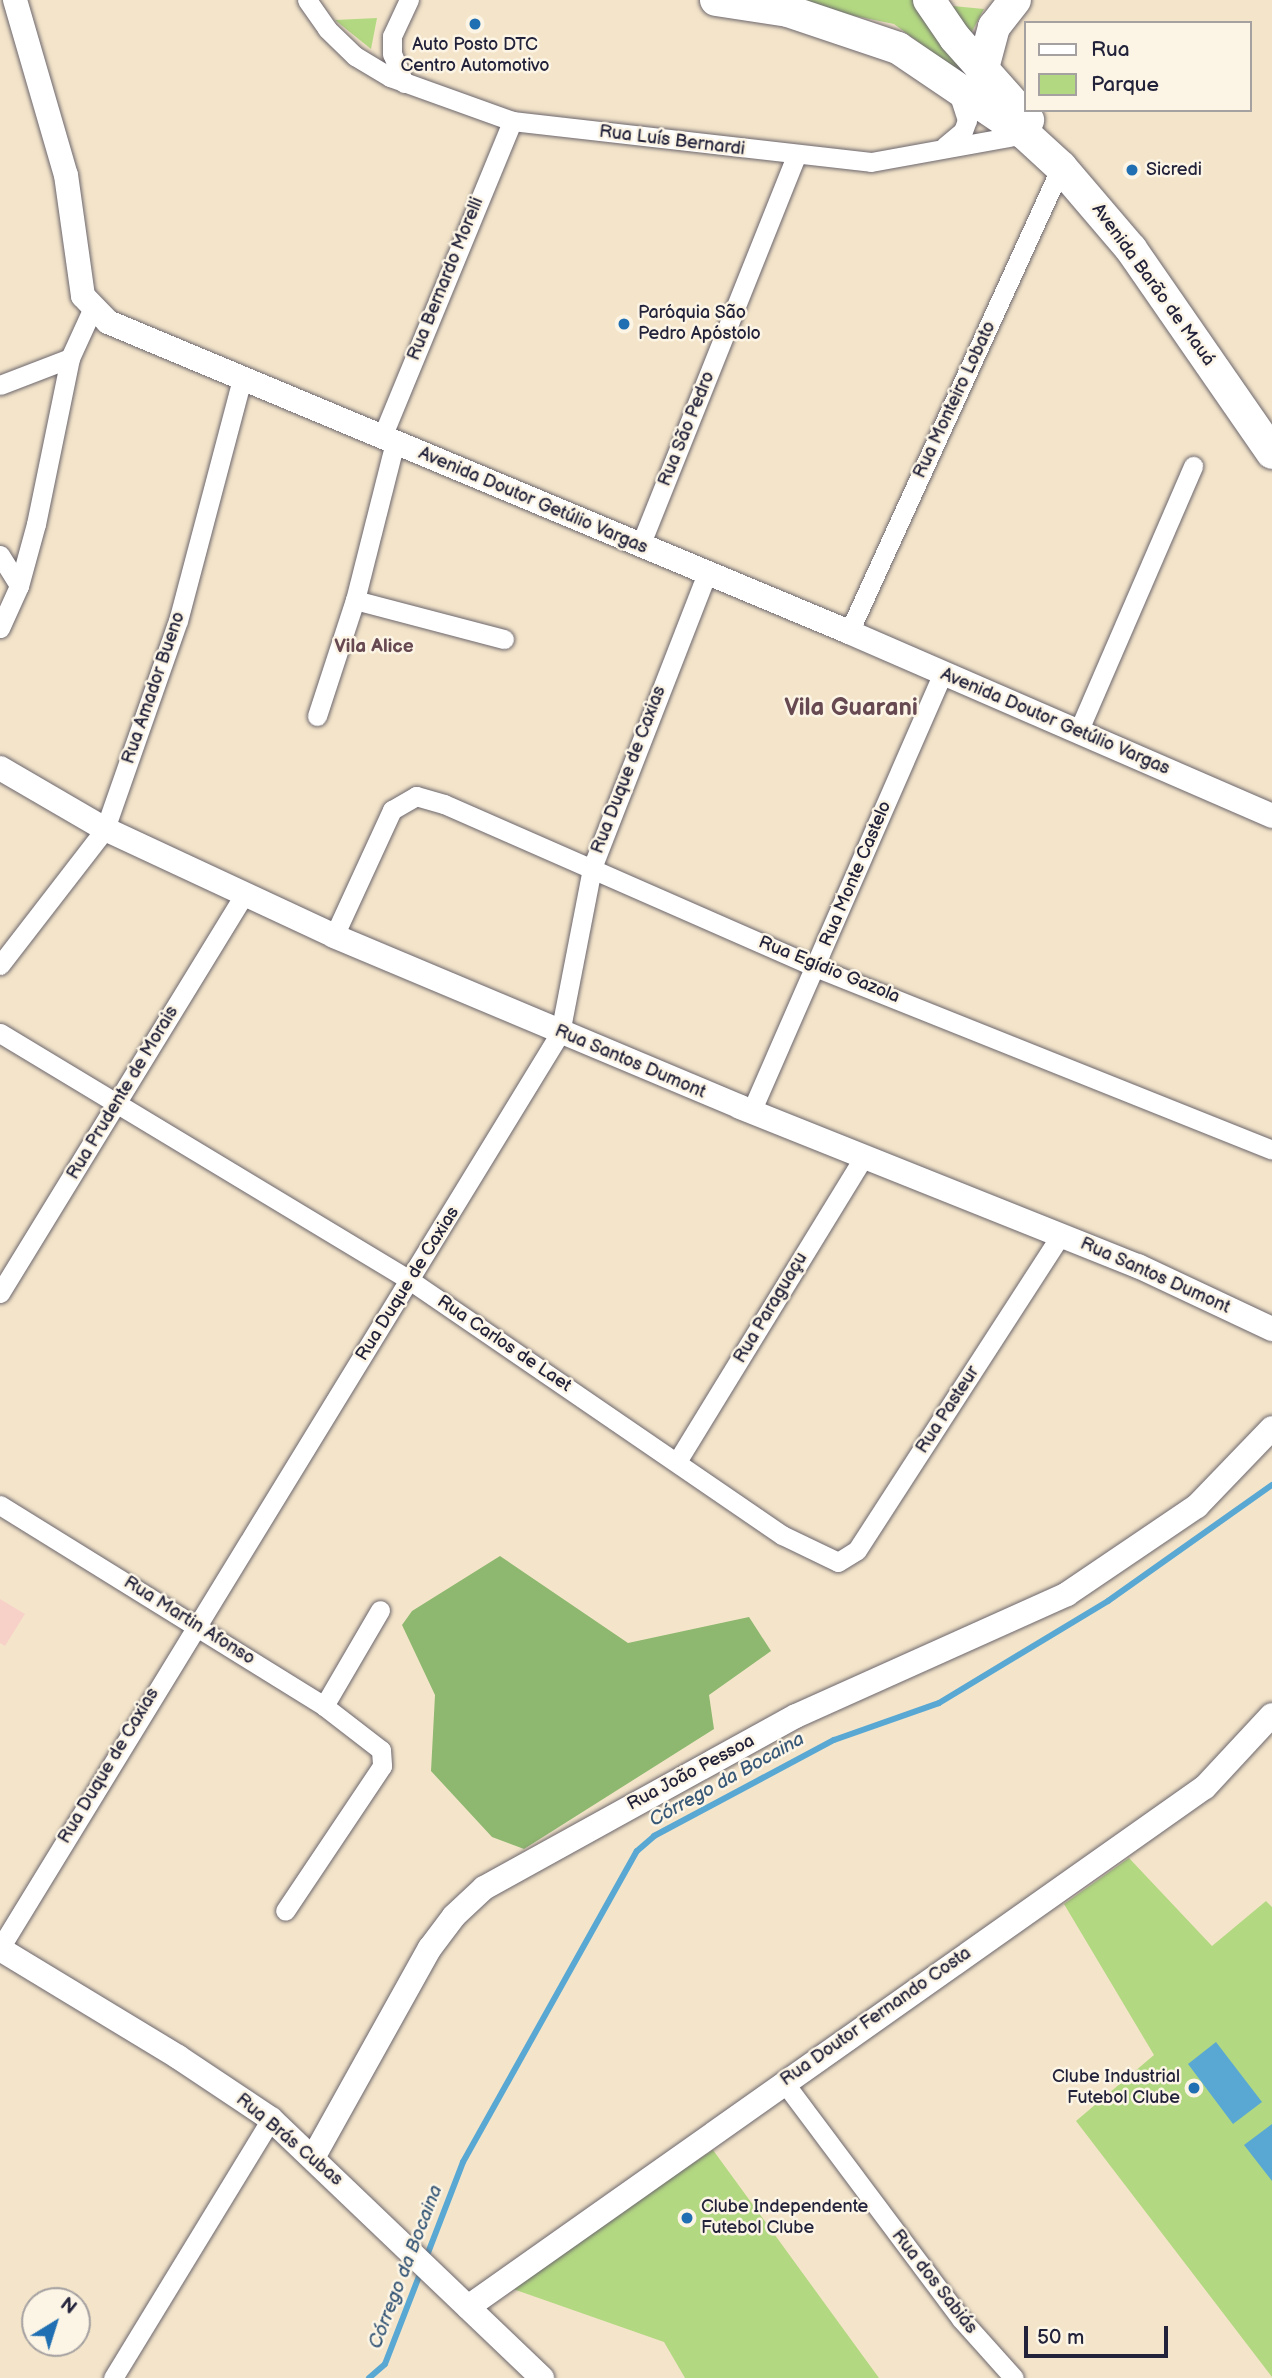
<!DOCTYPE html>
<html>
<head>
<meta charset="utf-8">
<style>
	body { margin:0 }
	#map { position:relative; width:1272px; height:2378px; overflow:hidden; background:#f4e5ca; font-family:"Balsamiq Sans",sans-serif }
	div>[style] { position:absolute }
	.built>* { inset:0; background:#f7d1c8 }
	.green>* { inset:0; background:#b3d882 }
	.forest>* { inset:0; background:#8eb870 }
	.water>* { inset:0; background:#59a8d3 }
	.stream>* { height:6px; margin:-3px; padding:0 3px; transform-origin:3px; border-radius:3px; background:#59a8d3 }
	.roads { filter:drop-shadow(0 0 2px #6c666d) drop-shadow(0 0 2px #6c666d) }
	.minor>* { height:19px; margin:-9.5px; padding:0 9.5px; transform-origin:9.5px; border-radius:9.5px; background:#fff }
	.tertiary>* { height:24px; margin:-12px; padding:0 12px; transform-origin:12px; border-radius:12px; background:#fff }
	.primary>* { height:32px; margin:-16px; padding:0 16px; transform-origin:16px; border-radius:16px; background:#fff }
	.dots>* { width:19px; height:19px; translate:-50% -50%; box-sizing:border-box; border:4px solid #fcf5e5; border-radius:50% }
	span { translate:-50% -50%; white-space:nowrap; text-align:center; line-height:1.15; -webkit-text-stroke:5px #fcf5e5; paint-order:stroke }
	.poi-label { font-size:18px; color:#22223b }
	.left { translate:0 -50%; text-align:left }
	.right { translate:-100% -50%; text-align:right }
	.street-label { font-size:18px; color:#22223b }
	.neighbourhood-label { font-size:19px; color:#674952; font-weight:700 }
	.water-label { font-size:19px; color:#385878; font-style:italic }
	.district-label { font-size:24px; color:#674952; font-weight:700 }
	.legend { position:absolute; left:1024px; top:21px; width:228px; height:91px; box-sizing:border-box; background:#fcf5e5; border:2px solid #a5a1a1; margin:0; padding:9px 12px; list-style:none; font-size:21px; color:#22223b }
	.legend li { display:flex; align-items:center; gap:14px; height:35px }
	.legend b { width:35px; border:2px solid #a5a1a1 }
	.north { position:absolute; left:21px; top:2287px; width:70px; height:70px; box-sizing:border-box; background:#fcf5e5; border:2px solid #a5a1a1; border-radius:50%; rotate:38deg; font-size:19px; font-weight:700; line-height:28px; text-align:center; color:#22223b }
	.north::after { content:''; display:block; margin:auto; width:24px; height:32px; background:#1f6fb2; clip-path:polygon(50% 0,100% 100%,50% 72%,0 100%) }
	.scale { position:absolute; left:1024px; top:2326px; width:144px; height:32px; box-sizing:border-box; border:4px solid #22223b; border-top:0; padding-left:9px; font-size:21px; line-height:24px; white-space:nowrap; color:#22223b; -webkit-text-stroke:5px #fcf5e5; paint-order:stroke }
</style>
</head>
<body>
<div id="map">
	<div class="built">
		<i style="clip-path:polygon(0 1599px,25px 1614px,5px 1646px,0 1643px)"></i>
	</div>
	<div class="green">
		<i style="clip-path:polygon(777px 0,921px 0,971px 81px,894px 24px)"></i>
		<i style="clip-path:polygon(953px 6px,984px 9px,970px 35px)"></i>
		<i style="clip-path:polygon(377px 18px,371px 49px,335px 20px)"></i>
		<i style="clip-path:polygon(1129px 1858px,1212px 1946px,1266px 1901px,1272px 1907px,1272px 2377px,1076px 2121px,1154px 2055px,1064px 1904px)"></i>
		<i style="clip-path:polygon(713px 2150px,879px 2378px,685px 2378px,664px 2342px,507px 2287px)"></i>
	</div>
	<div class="forest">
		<i style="clip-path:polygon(500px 1556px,628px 1643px,749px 1617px,771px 1651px,709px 1695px,714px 1729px,524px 1849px,492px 1837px,431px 1771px,435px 1695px,402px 1625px,412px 1611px)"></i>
	</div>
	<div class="water">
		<i style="clip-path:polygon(1216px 2042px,1262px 2102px,1233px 2124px,1188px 2064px)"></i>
		<i style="clip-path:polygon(1272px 2124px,1272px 2181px,1244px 2145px)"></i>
	</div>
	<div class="stream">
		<i style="left:426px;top:2258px;width:103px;rotate:-68.9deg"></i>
		<i style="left:463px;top:2162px;width:356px;rotate:-60.8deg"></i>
		<i style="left:637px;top:1851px;width:23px;rotate:-41deg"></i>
		<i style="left:654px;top:1836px;width:204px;rotate:-28.1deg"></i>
		<i style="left:834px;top:1740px;width:111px;rotate:-19.4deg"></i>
		<i style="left:939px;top:1703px;width:197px;rotate:-31.1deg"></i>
		<i style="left:1108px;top:1601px;width:201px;rotate:-35.3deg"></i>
		<i style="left:369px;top:2378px;width:21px;rotate:-41deg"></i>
		<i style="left:385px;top:2364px;width:100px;rotate:-68.8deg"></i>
	</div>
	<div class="roads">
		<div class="minor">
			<i style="left:307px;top:0;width:35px;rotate:55deg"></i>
			<i style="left:327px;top:29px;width:39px;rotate:44deg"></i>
			<i style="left:355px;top:56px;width:41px;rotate:31deg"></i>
			<i style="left:390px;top:77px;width:130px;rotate:19.8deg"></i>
			<i style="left:512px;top:121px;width:361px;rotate:6.5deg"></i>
			<i style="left:871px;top:162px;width:157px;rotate:-10.3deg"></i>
			<i style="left:404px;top:83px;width:31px;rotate:-112deg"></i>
			<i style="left:392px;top:54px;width:18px;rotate:-90deg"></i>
			<i style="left:392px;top:36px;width:40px;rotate:-65deg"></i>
			<i style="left:945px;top:146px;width:23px;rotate:-40deg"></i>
			<i style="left:963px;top:131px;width:12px;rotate:-70deg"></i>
			<i style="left:967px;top:120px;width:33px;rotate:-108deg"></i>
			<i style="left:0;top:385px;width:75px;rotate:-21.1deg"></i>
			<i style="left:382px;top:437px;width:342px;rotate:-67.6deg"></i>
			<i style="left:640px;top:546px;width:420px;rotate:-68.2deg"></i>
			<i style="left:0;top:555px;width:36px;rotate:58deg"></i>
			<i style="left:355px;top:600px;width:154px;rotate:14.7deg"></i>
			<i style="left:0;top:628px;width:46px;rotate:-65.7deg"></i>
			<i style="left:19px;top:586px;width:64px;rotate:-74.7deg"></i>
			<i style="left:36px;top:524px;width:169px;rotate:-78.4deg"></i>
			<i style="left:70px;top:358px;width:53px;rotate:-65.4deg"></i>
			<i style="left:849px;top:632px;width:511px;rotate:-65.49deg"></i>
			<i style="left:317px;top:716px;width:122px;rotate:-71.9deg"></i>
			<i style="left:355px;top:600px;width:163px;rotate:-75.8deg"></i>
			<i style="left:1078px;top:732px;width:290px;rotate:-66.6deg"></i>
			<i style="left:334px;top:936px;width:139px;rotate:-65.3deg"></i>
			<i style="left:392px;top:810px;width:28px;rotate:-30deg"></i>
			<i style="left:416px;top:796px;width:29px;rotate:16deg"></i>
			<i style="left:444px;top:804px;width:405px;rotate:23.7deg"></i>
			<i style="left:815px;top:967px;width:492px;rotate:21.8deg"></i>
			<i style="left:0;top:965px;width:172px;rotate:-52.3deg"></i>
			<i style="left:105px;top:829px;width:220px;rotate:-70.7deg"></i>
			<i style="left:178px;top:621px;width:250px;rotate:-75.2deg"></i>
			<i style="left:0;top:1033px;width:480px;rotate:31.1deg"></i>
			<i style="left:411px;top:1281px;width:450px;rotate:34.4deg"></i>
			<i style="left:782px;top:1535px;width:62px;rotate:25.7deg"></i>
			<i style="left:838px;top:1562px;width:22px;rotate:-32deg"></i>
			<i style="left:857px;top:1550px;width:375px;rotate:-57.1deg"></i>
			<i style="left:751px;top:1112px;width:478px;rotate:-66.4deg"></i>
			<i style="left:0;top:1293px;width:469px;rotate:-58.5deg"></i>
			<i style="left:678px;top:1460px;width:356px;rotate:-58.5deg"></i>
			<i style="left:0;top:1505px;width:381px;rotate:31.8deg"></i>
			<i style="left:324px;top:1706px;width:72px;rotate:37.7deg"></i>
			<i style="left:381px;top:1750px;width:16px;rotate:86deg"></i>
			<i style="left:382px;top:1766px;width:174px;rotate:123.8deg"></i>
			<i style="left:324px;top:1706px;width:111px;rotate:-59.7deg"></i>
			<i style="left:0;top:1948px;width:1073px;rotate:-58.53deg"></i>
			<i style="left:560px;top:1033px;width:168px;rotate:-79deg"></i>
			<i style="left:592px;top:868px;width:317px;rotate:-68.7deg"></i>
			<i style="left:783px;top:2081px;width:297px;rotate:53.2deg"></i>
			<i style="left:961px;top:2319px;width:79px;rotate:48.1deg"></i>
			<i style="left:113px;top:2378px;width:303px;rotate:-58.6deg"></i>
		</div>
		<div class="tertiary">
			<i style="left:15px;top:0;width:182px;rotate:73.8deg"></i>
			<i style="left:66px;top:175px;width:122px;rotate:82deg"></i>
			<i style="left:83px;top:296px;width:36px;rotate:46deg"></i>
			<i style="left:108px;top:322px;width:803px;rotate:22.7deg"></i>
			<i style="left:849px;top:632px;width:461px;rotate:23.5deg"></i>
			<i style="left:0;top:768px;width:121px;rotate:30.2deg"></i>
			<i style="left:105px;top:829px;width:253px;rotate:25deg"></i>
			<i style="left:334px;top:936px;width:441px;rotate:22.8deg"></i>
			<i style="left:740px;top:1107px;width:429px;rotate:21.8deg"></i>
			<i style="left:1138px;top:1266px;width:148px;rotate:25.2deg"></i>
			<i style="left:0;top:1949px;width:208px;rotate:31.2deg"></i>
			<i style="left:178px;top:2057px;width:112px;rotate:33.7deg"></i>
			<i style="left:271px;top:2119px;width:375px;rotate:43.7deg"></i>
			<i style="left:314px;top:2156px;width:238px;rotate:-60.9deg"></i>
			<i style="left:430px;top:1948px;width:40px;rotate:-53deg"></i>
			<i style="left:454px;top:1916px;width:41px;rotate:-43deg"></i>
			<i style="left:484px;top:1888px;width:356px;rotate:-28.9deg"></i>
			<i style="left:796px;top:1716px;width:297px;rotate:-24.2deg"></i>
			<i style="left:1067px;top:1594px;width:157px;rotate:-34.1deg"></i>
			<i style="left:1197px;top:1506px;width:108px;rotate:-46.1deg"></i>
			<i style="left:468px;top:2307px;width:902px;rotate:-35.21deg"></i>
			<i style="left:1205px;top:1787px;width:98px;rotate:-47.1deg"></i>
		</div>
		<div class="primary">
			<i style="left:716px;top:0;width:73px;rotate:8.7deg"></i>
			<i style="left:788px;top:11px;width:116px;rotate:18.6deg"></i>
			<i style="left:898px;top:48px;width:153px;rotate:34.1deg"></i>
			<i style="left:1025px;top:134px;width:49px;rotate:42.5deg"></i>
			<i style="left:1061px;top:167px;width:108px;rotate:49.5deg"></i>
			<i style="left:1131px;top:249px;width:248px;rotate:55.3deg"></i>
			<i style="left:929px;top:0;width:46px;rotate:55.6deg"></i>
			<i style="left:955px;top:38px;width:110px;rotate:48.3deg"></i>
			<i style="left:982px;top:72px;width:47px;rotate:-75.1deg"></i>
			<i style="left:994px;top:27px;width:34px;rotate:-52deg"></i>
		</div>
	</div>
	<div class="dots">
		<i style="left:475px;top:24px;background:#1f6fb2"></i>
		<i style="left:1132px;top:170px;background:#1f6fb2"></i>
		<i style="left:624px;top:324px;background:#1f6fb2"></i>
		<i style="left:1194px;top:2088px;background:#1f6fb2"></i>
		<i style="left:687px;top:2218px;background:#1f6fb2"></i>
	</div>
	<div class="poi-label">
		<span style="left:475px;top:56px">Auto Posto DTC<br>Centro Automotivo</span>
		<span class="left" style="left:1146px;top:170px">Sicredi</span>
		<span class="left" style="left:638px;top:324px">Paróquia São<br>Pedro Apóstolo</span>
		<span class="right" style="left:1180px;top:2088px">Clube Industrial<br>Futebol Clube</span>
		<span class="left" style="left:701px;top:2218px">Clube Independente<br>Futebol Clube</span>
	</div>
	<div class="street-label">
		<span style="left:672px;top:141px;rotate:7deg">Rua Luís Bernardi</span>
		<span style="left:446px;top:279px;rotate:-68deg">Rua Bernardo Morelli</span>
		<span style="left:1153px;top:285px;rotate:54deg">Avenida Barão de Mauá</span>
		<span style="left:955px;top:400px;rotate:-65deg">Rua Monteiro Lobato</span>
		<span style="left:687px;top:429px;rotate:-68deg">Rua São Pedro</span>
		<span style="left:533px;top:501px;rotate:23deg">Avenida Doutor Getúlio Vargas</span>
		<span style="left:154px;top:688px;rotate:-71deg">Rua Amador Bueno</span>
		<span style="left:1055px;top:722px;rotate:23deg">Avenida Doutor Getúlio Vargas</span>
		<span style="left:629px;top:770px;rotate:-69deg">Rua Duque de Caxias</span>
		<span style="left:856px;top:874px;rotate:-67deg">Rua Monte Castelo</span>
		<span style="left:829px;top:970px;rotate:22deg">Rua Egídio Gazola</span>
		<span style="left:630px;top:1062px;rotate:23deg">Rua Santos Dumont</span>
		<span style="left:123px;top:1093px;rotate:-59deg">Rua Prudente de Morais</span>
		<span style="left:1155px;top:1276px;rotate:24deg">Rua Santos Dumont</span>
		<span style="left:408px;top:1284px;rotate:-58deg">Rua Duque de Caxias</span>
		<span style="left:771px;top:1308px;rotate:-59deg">Rua Paraguaçu</span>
		<span style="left:504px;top:1344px;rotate:34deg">Rua Carlos de Laet</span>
		<span style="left:948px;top:1410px;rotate:-57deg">Rua Pasteur</span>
		<span style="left:189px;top:1621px;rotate:32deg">Rua Martin Afonso</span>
		<span style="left:109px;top:1766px;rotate:-59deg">Rua Duque de Caxias</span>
		<span style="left:691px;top:1773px;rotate:-28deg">Rua João Pessoa</span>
		<span style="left:876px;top:2017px;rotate:-35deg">Rua Doutor Fernando Costa</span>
		<span style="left:289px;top:2140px;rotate:40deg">Rua Brás Cubas</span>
		<span style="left:934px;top:2282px;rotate:52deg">Rua dos Sabiás</span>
	</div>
	<div class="neighbourhood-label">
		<span style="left:374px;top:647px">Vila Alice</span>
	</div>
	<div class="water-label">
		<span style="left:727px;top:1780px;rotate:-29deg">Córrego da Bocaina</span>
		<span style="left:406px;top:2267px;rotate:-69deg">Córrego da Bocaina</span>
	</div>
	<div class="district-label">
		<span style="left:851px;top:708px">Vila Guarani</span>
	</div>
	<ul class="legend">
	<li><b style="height:9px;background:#fff"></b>Rua</li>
	<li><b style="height:19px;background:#b3d882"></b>Parque</li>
	</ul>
	<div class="north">N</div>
	<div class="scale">50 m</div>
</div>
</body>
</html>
